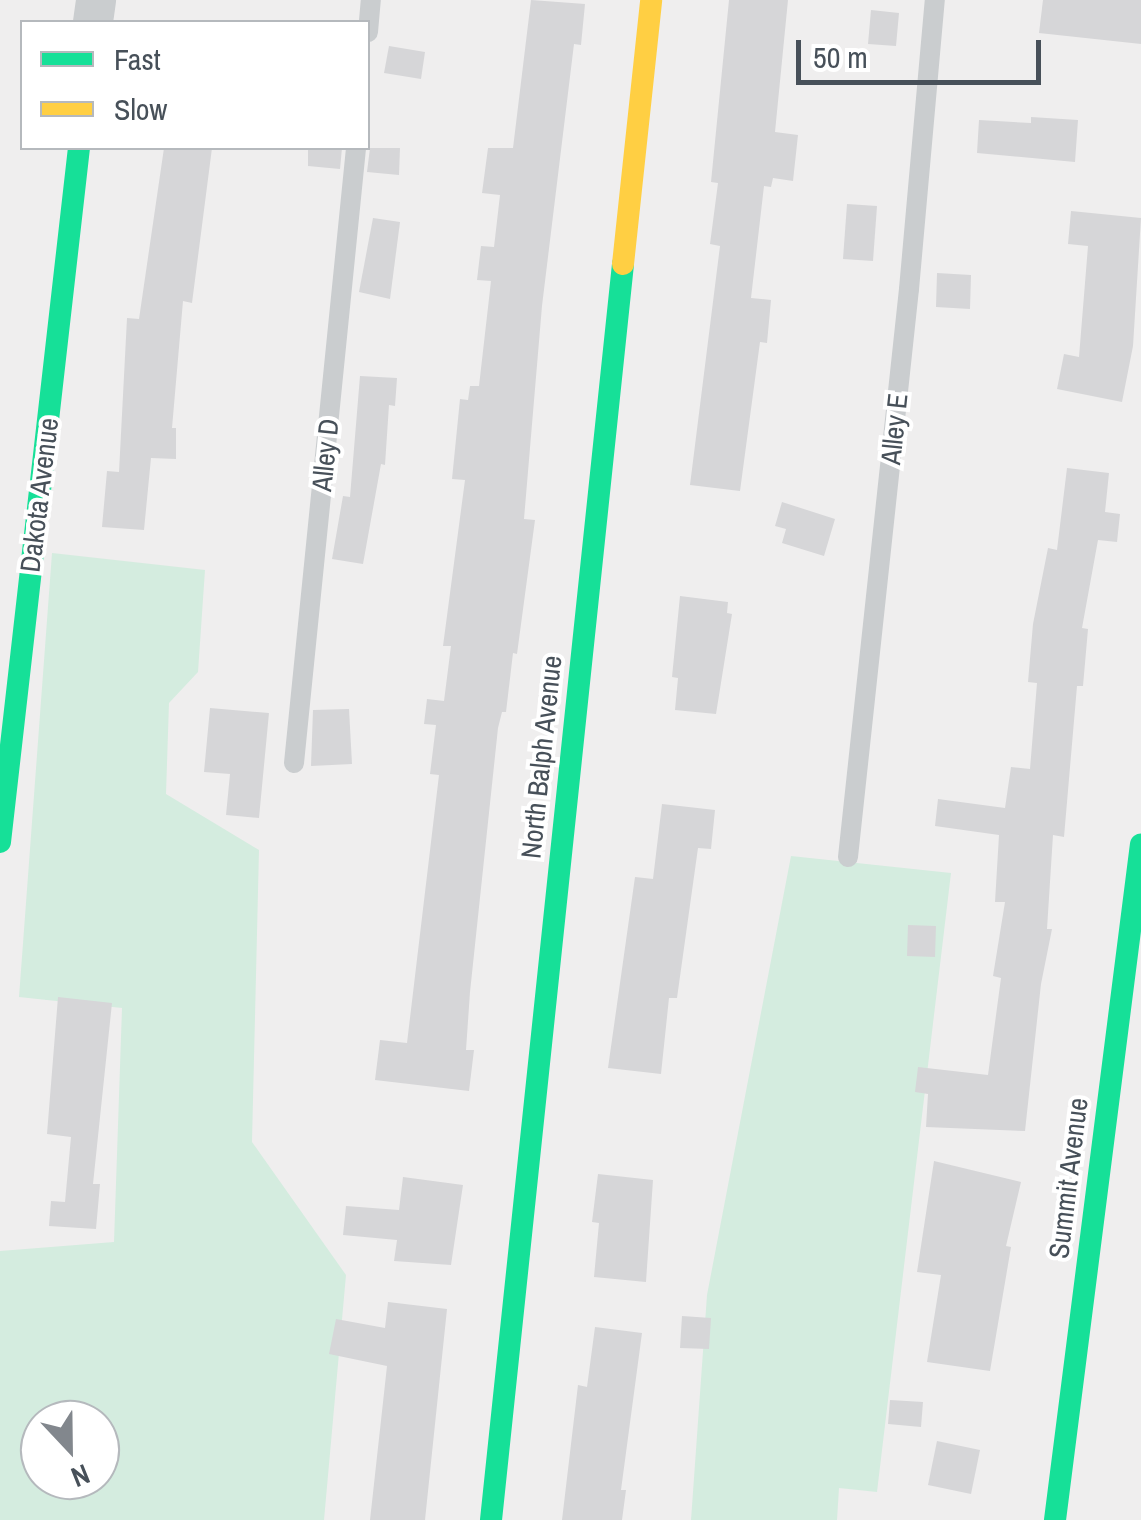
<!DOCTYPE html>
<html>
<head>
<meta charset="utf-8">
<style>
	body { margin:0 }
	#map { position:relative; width:1141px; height:1520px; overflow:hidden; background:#efeeee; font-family:"Archivo Narrow",sans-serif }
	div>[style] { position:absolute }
	.green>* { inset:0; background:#d4ecdf }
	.building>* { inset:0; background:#d6d6d8 }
	.lane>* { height:20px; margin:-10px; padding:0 10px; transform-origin:10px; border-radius:10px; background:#cacdcf }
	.street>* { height:40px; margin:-20px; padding:0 20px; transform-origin:20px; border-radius:20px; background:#cacdcf }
	.fast>* { height:22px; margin:-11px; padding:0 11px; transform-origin:11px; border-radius:11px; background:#16e098 }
	.slow>* { height:22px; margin:-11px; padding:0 11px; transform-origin:11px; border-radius:11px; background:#ffcf43 }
	span { translate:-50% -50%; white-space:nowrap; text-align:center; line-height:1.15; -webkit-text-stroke:8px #fff; paint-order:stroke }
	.street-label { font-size:28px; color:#475059 }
	.legend { position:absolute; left:20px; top:20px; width:350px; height:130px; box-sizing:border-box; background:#fff; border:2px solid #b5b9bd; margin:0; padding:12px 18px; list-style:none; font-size:30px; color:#475059 }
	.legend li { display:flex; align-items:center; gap:20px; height:50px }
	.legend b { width:50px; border:2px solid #b5b9bd }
	.north { position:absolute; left:20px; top:1400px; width:100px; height:100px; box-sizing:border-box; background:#fff; border:2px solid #b5b9bd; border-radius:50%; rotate:158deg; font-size:28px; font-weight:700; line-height:40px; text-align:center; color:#475059 }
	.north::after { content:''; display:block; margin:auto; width:35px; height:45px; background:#82878d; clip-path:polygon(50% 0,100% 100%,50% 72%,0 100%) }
	.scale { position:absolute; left:796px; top:40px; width:245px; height:45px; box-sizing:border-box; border:5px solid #475059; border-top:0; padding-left:12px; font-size:30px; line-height:35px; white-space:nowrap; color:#475059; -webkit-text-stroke:8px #fff; paint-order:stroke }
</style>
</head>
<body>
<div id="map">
	<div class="green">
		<i style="clip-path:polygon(evenodd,52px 553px,205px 570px,198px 672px,169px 703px,166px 794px,259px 850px,252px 1142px,346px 1275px,324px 1520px,0 1520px,0 1251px,114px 1242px,122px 1008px,19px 997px,52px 553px,40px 1420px,100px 1420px,100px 1480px,40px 1480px,40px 1420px)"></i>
		<i style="clip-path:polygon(791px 856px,951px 873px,877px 1492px,839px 1488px,837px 1520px,691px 1520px,707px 1295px)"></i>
	</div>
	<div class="building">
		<i style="clip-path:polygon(531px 0,585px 4px,581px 45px,574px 44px,542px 306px,524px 519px,535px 520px,517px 654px,513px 653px,506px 712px,502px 712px,498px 728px,470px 992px,466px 1050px,474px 1050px,469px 1091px,375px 1080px,380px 1040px,407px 1043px,439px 775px,430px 774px,436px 725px,424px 724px,427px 699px,444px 701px,451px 646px,443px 646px,465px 480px,452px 479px,460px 399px,468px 400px,470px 386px,479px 386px,491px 281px,477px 280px,481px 246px,494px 247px,500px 195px,482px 193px,488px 148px,513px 148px)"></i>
		<i style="clip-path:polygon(729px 0,788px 0,775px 132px,798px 135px,793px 181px,773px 178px,771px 187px,764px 186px,751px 298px,771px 300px,767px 343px,760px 342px,740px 491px,690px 485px,720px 246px,710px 244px,718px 183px,711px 182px)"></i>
		<i style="clip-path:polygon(1043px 0,1141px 0,1141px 44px,1039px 33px)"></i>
		<i style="clip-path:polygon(871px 10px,899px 13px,896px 46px,868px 44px)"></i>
		<i style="clip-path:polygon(389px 46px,425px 52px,421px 79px,384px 73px)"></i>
		<i style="clip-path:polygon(1031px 117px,1078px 120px,1075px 162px,977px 153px,979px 120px,1031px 123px)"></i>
		<i style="clip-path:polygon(164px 148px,212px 148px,192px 303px,183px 301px,172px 428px,176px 428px,176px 459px,151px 458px,144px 530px,102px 527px,107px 471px,119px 472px,127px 318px,139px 319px)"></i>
		<i style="clip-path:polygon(308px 148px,342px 148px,340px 169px,308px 166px)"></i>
		<i style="clip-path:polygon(370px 148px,400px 148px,399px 175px,367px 172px)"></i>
		<i style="clip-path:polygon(847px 204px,877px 206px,873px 261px,843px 259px)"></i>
		<i style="clip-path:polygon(1071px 211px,1141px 218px,1133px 346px,1122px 402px,1057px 389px,1064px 354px,1079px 357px,1088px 246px,1068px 244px)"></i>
		<i style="clip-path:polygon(373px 218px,400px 222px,390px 299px,359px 292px)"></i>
		<i style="clip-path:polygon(937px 273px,971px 275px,970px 309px,936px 307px)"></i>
		<i style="clip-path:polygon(360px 376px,397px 378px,395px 406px,389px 405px,385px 465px,381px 464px,363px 564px,332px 559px,343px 496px,350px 497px)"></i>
		<i style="clip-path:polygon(1067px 468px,1109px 473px,1105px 512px,1120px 514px,1117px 542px,1098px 540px,1082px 628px,1088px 629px,1083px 686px,1077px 686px,1064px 837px,1053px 835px,1047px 929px,1052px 929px,1041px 984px,1025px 1131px,926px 1127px,928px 1094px,915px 1092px,918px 1067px,988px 1075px,1001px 978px,993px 976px,1005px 902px,995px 902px,999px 835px,935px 826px,938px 799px,1005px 808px,1011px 767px,1030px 769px,1037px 683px,1028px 682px,1033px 624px,1048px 548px,1057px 550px)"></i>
		<i style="clip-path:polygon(782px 502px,835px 519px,824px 556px,782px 543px,786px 529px,775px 526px)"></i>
		<i style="clip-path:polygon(680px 596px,728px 602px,727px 613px,732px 614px,716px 714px,675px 710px,678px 678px,672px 677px)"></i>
		<i style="clip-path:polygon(210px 708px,269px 713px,259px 818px,226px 815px,230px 774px,204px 772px)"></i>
		<i style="clip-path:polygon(349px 709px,352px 764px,311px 766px,313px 710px)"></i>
		<i style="clip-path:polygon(662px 804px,715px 810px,711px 849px,698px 848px,677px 998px,669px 998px,661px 1074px,608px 1068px,635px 877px,653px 879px)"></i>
		<i style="clip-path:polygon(908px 925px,936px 926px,935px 957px,907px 956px)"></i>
		<i style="clip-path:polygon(58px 997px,112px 1003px,93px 1184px,100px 1184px,96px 1229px,49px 1226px,51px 1201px,65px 1202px,71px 1137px,47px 1134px)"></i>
		<i style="clip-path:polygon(934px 1161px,1021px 1182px,1006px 1246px,1011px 1247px,990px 1371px,927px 1362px,941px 1275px,917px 1272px)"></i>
		<i style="clip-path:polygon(598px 1174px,653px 1180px,646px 1282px,594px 1277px,599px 1223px,592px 1222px)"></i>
		<i style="clip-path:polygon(403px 1177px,463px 1185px,451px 1265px,394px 1261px,397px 1240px,343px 1235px,346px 1206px,399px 1210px)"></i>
		<i style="clip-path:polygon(388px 1302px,447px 1309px,425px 1520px,370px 1520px,387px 1366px,329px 1354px,336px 1319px,385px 1328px)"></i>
		<i style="clip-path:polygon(682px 1316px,711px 1318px,709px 1349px,680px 1348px)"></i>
		<i style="clip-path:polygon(595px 1327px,642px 1333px,621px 1490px,626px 1490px,622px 1520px,562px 1520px,578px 1385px,587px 1387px)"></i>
		<i style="clip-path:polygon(890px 1400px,923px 1402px,921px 1427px,888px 1424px)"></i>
		<i style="clip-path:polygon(937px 1441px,980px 1450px,971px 1494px,928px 1485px)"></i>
	</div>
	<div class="lane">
		<i style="left:368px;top:32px;width:32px;rotate:-85deg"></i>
		<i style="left:294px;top:763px;width:618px;rotate:-84.24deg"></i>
		<i style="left:848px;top:857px;width:571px;rotate:-83.87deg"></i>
		<i style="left:909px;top:289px;width:290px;rotate:-84.9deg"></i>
	</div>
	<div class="street">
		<i style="left:93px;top:22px;width:22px;rotate:-82deg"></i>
	</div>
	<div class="fast">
		<i style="left:0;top:842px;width:698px;rotate:-83.51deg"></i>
		<i style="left:491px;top:1520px;width:1263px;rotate:-84deg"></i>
		<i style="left:1055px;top:1520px;width:681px;rotate:-82.75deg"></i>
	</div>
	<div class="slow">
		<i style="left:623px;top:264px;width:265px;rotate:-83.9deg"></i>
	</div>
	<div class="street-label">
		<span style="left:894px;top:429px;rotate:-84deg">Alley E</span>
		<span style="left:325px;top:455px;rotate:-84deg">Alley D</span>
		<span style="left:39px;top:495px;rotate:-83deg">Dakota Avenue</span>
		<span style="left:541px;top:757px;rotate:-84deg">North Balph Avenue</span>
		<span style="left:1068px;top:1178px;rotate:-83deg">Summit Avenue</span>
	</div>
	<ul class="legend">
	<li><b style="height:12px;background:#16e098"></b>Fast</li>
	<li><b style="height:12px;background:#ffcf43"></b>Slow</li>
	</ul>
	<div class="north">N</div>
	<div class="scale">50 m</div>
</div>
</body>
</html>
